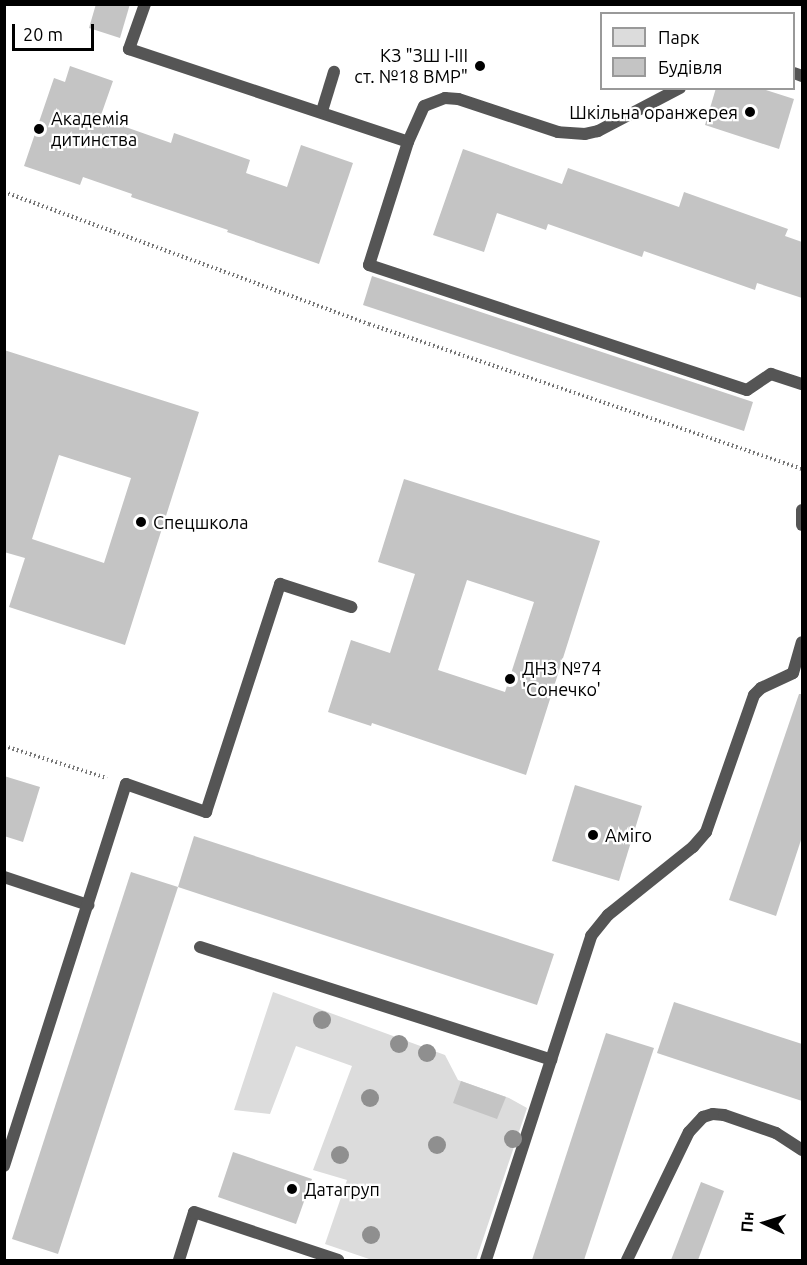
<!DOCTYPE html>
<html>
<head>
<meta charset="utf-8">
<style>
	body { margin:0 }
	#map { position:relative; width:807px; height:1265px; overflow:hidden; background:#fff; font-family:Ubuntu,sans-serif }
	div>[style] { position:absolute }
	.green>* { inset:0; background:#dcdcdc }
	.building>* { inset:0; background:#c4c4c4 }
	.path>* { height:4px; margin-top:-2px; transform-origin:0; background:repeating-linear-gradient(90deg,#777 0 1.5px,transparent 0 4.5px) }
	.lane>* { height:12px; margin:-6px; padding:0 6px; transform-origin:6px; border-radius:6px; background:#555 }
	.trees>* { width:18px; height:18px; margin:-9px; border-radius:50%; background:#8f8f8f }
	.dots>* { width:16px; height:16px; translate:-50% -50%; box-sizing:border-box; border:3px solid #fff; border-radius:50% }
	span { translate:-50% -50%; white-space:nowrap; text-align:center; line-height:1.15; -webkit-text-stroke:4.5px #fff; paint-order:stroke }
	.poi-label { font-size:18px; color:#000 }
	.right { translate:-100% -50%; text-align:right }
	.left { translate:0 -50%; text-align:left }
	.frame { position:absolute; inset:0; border:6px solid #000; pointer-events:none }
	.legend { position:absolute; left:600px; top:12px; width:195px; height:78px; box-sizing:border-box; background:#fff; border:2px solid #999; margin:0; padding:8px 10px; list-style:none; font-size:18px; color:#000 }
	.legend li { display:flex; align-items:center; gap:12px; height:30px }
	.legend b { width:30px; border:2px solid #999 }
	.north { position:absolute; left:735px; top:1193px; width:60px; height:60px; -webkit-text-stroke:4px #fff; paint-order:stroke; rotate:274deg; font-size:16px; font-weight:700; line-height:24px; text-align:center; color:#000 }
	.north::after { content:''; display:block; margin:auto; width:21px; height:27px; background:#000; clip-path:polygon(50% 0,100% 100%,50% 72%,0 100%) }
	.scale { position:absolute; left:12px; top:24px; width:82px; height:27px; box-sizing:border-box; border:3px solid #000; border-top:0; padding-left:8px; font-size:18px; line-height:21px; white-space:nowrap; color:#000; -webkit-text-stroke:4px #fff; paint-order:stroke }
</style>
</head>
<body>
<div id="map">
	<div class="green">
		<i style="clip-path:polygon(273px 992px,445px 1055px,458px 1080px,509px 1098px,527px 1108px,476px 1260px,372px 1260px,325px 1244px,347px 1180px,313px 1170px,352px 1066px,296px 1046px,270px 1114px,234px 1110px)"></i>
	</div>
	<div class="building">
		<i style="clip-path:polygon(96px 4px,130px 4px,120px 38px,89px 28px)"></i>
		<i style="clip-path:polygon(70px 66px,113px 81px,100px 118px,171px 143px,174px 133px,250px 160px,246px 173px,287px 187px,301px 145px,353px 163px,319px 264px,227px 232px,228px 230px,131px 197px,132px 194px,83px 177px,80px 185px,24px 166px,54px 78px,65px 82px)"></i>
		<i style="clip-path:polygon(716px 88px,760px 88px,794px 99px,779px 149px,705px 125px)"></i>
		<i style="clip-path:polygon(463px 149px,562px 184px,568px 168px,679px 207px,684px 192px,788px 229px,785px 236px,802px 242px,802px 298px,757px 283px,755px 290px,644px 251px,642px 257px,548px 224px,546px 230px,497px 213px,484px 252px,433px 235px)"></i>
		<i style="clip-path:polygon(372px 276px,753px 402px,744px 431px,363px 305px)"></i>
		<i style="clip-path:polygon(evenodd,4px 350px,199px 412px,125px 645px,9px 607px,25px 558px,4px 552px,4px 350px,59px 455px,131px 478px,104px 563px,32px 539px,59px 455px)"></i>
		<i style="clip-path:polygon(evenodd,404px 479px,600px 541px,526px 775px,372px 723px,371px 726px,328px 712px,351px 640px,390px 653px,415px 574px,378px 562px,404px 479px,467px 580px,534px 602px,505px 692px,438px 670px,467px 580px)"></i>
		<i style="clip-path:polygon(799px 694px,802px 694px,802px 837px,776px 916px,729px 900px)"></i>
		<i style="clip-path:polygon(4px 776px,40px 787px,23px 842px,4px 836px)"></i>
		<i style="clip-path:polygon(575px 785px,642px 806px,619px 881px,552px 861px)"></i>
		<i style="clip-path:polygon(194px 836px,554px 954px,537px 1005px,178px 887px)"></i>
		<i style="clip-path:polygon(131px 872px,178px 887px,58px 1254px,12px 1239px)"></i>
		<i style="clip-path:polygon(674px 1002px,802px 1044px,802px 1101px,657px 1053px)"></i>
		<i style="clip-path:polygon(606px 1033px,654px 1048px,584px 1260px,532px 1260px)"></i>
		<i style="clip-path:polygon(461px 1081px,506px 1097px,497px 1119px,453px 1103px)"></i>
		<i style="clip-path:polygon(233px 1152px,312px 1179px,296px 1224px,218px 1197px)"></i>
		<i style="clip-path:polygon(701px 1182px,724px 1191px,698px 1260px,671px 1260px)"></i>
	</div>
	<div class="path">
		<i style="left:4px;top:192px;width:388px;rotate:19.9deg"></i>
		<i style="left:369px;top:324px;width:457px;rotate:18.5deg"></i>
		<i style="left:4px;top:746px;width:108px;rotate:17.3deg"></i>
	</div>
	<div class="lane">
		<i style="left:145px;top:4px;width:48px;rotate:109.6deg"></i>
		<i style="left:129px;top:49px;width:294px;rotate:18.4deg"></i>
		<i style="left:794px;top:73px;width:9px;rotate:21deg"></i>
		<i style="left:680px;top:88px;width:93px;rotate:152.3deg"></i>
		<i style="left:598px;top:131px;width:13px;rotate:167deg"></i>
		<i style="left:585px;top:134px;width:27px;rotate:-176deg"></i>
		<i style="left:558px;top:132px;width:105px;rotate:-161.7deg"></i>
		<i style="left:458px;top:99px;width:13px;rotate:-176deg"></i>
		<i style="left:445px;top:98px;width:22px;rotate:159deg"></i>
		<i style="left:424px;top:106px;width:39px;rotate:114deg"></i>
		<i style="left:408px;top:142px;width:129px;rotate:107.6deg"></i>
		<i style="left:369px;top:265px;width:398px;rotate:18.3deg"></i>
		<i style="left:747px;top:390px;width:29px;rotate:-34deg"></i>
		<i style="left:771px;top:374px;width:33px;rotate:18deg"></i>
		<i style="left:322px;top:111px;width:41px;rotate:-72.9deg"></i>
		<i style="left:802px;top:510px;width:15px;rotate:90deg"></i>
		<i style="left:4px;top:877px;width:89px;rotate:18.4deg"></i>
		<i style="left:200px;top:947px;width:369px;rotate:17.8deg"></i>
		<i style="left:4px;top:1166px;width:401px;rotate:-72.3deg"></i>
		<i style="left:126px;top:784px;width:85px;rotate:19.3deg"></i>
		<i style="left:206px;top:812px;width:240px;rotate:-72deg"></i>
		<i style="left:280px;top:584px;width:75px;rotate:17.9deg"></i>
		<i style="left:179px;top:1260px;width:50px;rotate:-72.6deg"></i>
		<i style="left:194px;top:1212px;width:152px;rotate:18.4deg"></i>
		<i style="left:486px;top:1260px;width:341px;rotate:-72deg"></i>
		<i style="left:591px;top:936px;width:27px;rotate:-51deg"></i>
		<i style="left:608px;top:915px;width:109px;rotate:-38.7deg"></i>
		<i style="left:693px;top:847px;width:20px;rotate:-49deg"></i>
		<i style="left:706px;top:832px;width:145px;rotate:-70.7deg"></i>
		<i style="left:754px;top:695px;width:10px;rotate:-45deg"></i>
		<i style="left:761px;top:688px;width:35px;rotate:-25deg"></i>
		<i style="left:793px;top:673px;width:32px;rotate:-74deg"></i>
		<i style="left:627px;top:1260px;width:142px;rotate:-64.2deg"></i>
		<i style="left:689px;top:1132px;width:21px;rotate:-47deg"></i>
		<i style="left:703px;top:1117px;width:10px;rotate:-17deg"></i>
		<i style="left:713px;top:1114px;width:11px;rotate:5deg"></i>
		<i style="left:724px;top:1115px;width:55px;rotate:19.1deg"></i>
		<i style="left:776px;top:1133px;width:31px;rotate:33deg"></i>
	</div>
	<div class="trees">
		<i style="left:322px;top:1020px"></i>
		<i style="left:399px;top:1044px"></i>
		<i style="left:427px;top:1053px"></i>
		<i style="left:370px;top:1098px"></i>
		<i style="left:513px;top:1139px"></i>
		<i style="left:437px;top:1145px"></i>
		<i style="left:340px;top:1155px"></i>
		<i style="left:371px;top:1235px"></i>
	</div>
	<div class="dots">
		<i style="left:480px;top:66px;background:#000"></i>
		<i style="left:750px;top:112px;background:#000"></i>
		<i style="left:39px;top:129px;background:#000"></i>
		<i style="left:141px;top:522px;background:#000"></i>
		<i style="left:510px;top:679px;background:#000"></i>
		<i style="left:593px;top:835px;background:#000"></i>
		<i style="left:292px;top:1189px;background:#000"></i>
	</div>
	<div class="poi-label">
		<span class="right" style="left:468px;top:66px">КЗ "ЗШ І-ІІІ<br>ст. №18 ВМР"</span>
		<span class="right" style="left:738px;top:112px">Шкільна оранжерея</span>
		<span class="left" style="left:51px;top:129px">Академія<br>дитинства</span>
		<span class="left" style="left:153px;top:522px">Спецшкола</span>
		<span class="left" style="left:522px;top:679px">ДНЗ №74<br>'Сонечко'</span>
		<span class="left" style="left:605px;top:835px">Аміго</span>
		<span class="left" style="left:304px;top:1189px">Датагруп</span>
	</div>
	<div class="frame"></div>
	<ul class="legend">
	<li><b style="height:16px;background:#dcdcdc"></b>Парк</li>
	<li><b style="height:16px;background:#c4c4c4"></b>Будівля</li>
	</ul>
	<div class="north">Пн</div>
	<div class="scale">20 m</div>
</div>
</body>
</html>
